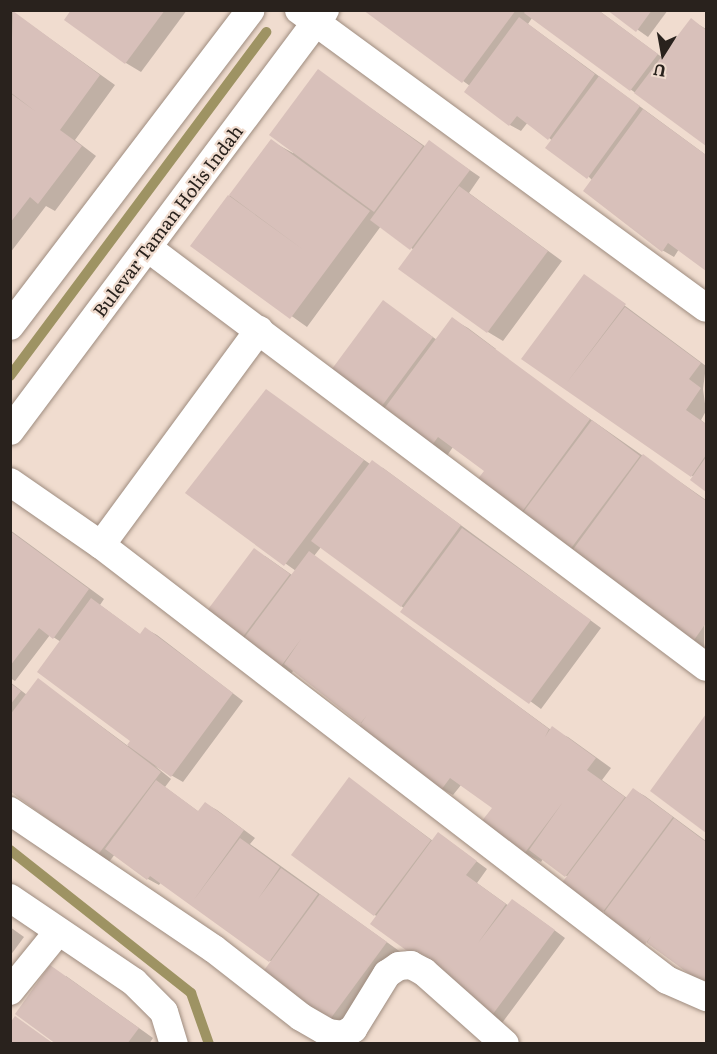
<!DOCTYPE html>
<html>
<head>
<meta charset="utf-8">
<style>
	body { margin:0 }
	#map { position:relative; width:717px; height:1054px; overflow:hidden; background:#f0dccf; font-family:Literata,serif }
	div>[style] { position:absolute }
	.shadow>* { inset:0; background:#0003 }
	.stream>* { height:10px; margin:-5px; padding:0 5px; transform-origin:5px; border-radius:5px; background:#9e9363 }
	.building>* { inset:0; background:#d8c0ba }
	.roads { filter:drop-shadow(0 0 2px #9e8c7f) drop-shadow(0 0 2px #9e8c7f) }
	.street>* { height:28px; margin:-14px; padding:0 14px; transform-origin:14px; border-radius:14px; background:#fff }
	span { translate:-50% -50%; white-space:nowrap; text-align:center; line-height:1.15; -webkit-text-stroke:4.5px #f0dccf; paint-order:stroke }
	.street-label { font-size:18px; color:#29221d }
	.frame { position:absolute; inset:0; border:12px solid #29221d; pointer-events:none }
	.north { position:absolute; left:633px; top:24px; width:60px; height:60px; -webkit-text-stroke:4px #f0dccf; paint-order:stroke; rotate:191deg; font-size:16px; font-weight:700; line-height:24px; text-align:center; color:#29221d }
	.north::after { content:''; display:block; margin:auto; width:21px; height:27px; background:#29221d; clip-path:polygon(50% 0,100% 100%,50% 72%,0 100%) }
</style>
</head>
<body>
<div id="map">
	<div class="shadow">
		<i style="clip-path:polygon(10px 10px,115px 85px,75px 140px,96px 156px,55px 211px,46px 206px,10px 253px)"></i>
		<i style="clip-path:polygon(73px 10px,187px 10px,141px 72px,126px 63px)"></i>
		<i style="clip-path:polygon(366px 10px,598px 10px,663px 58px,691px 20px,706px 29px,706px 144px,532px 18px,528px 24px,706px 155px,706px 269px,679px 249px,674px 257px,662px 250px,553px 141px,528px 122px,521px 131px,510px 125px,466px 92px,470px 86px)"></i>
		<i style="clip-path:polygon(610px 10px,668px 10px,648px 37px)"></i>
		<i style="clip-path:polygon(318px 71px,426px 147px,429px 142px,480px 177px,469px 193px,562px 261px,503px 341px,488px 332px,414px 250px,381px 226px,307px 327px,192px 245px,271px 141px,293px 153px)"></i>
		<i style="clip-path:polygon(585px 276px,706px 366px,703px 389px,706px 411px,701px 420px,706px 424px,706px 490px,692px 480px,694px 477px,523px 359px)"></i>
		<i style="clip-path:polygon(384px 302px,437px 340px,452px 319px,468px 328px,496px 349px,493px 351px,706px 500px,704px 648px,479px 480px,486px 471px,453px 447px,444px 460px,381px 416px)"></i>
		<i style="clip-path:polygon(266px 391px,370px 464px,383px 468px,601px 628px,541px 709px,321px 547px,314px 556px,551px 730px,568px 737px,611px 768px,602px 780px,627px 798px,634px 790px,645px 796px,706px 841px,706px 985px,564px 883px,568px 877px,543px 859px,541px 862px,525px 853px,483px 822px,494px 808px,461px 785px,453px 795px,442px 789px,294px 670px,287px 678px,206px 615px,265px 556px,292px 575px,296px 571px,187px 493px)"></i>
		<i style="clip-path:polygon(10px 530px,104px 599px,100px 605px,141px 635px,146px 629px,157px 635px,243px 701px,183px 782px,155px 766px,171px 779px,165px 787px,199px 812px,206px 804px,217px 810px,255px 838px,250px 844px,402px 953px,345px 1030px,329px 1021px,272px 962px,161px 882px,159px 885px,148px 879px,115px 854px,109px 862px,10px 790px,10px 682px,27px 695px,39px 680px,128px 746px,132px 740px,61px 642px,50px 635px,15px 681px,10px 678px)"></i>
		<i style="clip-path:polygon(706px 716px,706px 830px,652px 790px)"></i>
		<i style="clip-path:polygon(350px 779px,433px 841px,449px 841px,487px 869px,477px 883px,509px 906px,523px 907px,565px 938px,502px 1023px,375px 915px)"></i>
		<i style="clip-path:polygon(10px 927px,24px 937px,10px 956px)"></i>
		<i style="clip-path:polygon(66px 976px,153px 1038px,149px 1044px,59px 1044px)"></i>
	</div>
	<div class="stream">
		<i style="left:10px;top:376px;width:429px;rotate:-53.3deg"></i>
		<i style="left:10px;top:850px;width:231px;rotate:38.3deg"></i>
		<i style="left:191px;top:993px;width:54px;rotate:70.6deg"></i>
	</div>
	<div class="building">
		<i style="clip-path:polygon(71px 10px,165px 10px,125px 64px,64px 20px)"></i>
		<i style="clip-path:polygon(363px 10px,516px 10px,462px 83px)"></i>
		<i style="clip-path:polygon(526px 10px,598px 10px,658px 54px,630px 91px,524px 13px)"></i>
		<i style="clip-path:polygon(607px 10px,652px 10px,636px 32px)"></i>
		<i style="clip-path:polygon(13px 11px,100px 75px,60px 130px,82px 146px,38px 204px,30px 197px,10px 223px,10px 93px,35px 111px,10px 92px)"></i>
		<i style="clip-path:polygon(519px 17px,595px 74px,548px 140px,517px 116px,509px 126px,464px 92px)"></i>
		<i style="clip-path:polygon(691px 18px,706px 30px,706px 146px,634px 93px)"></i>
		<i style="clip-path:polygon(318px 69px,423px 146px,374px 212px,269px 135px)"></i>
		<i style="clip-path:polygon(599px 76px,640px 106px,587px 179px,545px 148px)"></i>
		<i style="clip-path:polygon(643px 109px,706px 155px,706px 271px,668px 243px,662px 252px,583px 191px)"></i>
		<i style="clip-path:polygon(271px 139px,370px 211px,290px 319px,190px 246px,228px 195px,305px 251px,229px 195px)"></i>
		<i style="clip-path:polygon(429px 140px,470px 170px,410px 250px,370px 220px)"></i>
		<i style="clip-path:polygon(459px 186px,548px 251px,487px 333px,398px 269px)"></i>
		<i style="clip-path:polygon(584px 274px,626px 304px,565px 385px,625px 307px,701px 363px,689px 379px,701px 388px,686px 410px,706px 424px,706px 455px,691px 477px,521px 359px)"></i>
		<i style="clip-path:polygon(383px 300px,433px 337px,376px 414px,326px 377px)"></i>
		<i style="clip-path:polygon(452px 317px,590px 419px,521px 513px,477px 480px,484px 471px,438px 437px,427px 452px,378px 417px)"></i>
		<i style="clip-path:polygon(266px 389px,364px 460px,284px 566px,185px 493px)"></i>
		<i style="clip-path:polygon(592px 420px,640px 456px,569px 551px,521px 515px)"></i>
		<i style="clip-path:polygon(643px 454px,706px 501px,706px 623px,692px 643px,569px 555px)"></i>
		<i style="clip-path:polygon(706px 457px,706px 492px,690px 480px)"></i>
		<i style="clip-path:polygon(372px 460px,461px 525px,401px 607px,311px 541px)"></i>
		<i style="clip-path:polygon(462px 528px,591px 620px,529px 704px,400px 612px)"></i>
		<i style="clip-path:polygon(10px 531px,89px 589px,53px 639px,39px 628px,10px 666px)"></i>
		<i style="clip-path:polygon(254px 548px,290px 574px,239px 642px,203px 616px)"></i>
		<i style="clip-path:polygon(309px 551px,549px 729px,545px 737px,552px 726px,596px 758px,587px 770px,625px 797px,565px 877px,529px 850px,563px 802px,524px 854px,481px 822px,492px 808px,450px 778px,441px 790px,355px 732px,367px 715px,360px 724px,284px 664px,301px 639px,276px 673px,238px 646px)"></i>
		<i style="clip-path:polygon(91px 598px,140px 634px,145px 627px,233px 693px,171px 777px,127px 745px,130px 741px,37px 672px)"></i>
		<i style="clip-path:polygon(38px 678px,161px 772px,97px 856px,10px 791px,10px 715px)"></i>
		<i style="clip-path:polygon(10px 683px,21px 691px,10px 705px)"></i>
		<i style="clip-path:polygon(706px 714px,706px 833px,650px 791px)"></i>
		<i style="clip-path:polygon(349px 777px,431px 840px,374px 916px,291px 855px)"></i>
		<i style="clip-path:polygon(156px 780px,198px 811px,205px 802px,244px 830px,193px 901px,240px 838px,280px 867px,258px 899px,281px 868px,318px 894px,269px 962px,150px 876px,147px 880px,105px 849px)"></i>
		<i style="clip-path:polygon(633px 788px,673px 817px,602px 913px,561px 884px)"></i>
		<i style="clip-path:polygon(674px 818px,706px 842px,706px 979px,703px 984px,647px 943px,651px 936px,644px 946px,602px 915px)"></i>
		<i style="clip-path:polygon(438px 832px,477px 861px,466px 875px,506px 904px,478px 943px,512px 899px,555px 930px,490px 1018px,450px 982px,370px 924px)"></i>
		<i style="clip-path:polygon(320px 894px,387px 942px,328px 1022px,262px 973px)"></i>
		<i style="clip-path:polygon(50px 965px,139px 1028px,127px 1044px,56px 1044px,15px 1014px)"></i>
		<i style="clip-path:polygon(15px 1016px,54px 1044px,10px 1044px,10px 1023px)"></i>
	</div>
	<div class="roads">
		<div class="street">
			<i style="left:299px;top:10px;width:504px;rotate:36.21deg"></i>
			<i style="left:148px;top:248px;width:698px;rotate:36.9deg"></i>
			<i style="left:10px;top:326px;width:397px;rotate:-52.7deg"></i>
			<i style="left:10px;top:431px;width:526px;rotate:-53.2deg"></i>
			<i style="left:10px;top:482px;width:111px;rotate:34.7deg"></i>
			<i style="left:101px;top:545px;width:714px;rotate:37.54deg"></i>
			<i style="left:667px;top:980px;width:43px;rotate:23.6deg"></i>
			<i style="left:101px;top:545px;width:267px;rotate:-53.7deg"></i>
			<i style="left:10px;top:811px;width:246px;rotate:34.1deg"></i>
			<i style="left:214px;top:949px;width:110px;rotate:38deg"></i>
			<i style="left:301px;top:1017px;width:32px;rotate:30deg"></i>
			<i style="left:329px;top:1033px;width:14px;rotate:8deg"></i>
			<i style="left:343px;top:1035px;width:12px;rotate:-31deg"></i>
			<i style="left:353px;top:1029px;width:65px;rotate:-58.3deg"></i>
			<i style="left:387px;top:974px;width:14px;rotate:-34deg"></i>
			<i style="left:399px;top:966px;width:12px;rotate:-5deg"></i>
			<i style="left:411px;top:965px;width:15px;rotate:28deg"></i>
			<i style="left:424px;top:972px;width:108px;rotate:41.6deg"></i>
			<i style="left:10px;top:898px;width:150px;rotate:34.1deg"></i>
			<i style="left:134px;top:982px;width:42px;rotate:45deg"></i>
			<i style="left:164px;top:1012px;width:34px;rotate:73deg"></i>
			<i style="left:10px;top:991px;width:76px;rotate:-50.9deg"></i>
		</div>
	</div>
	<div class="street-label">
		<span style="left:168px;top:221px;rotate:-53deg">Bulevar Taman Holis Indah</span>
	</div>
	<div class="frame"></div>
	<div class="north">U</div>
</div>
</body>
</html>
